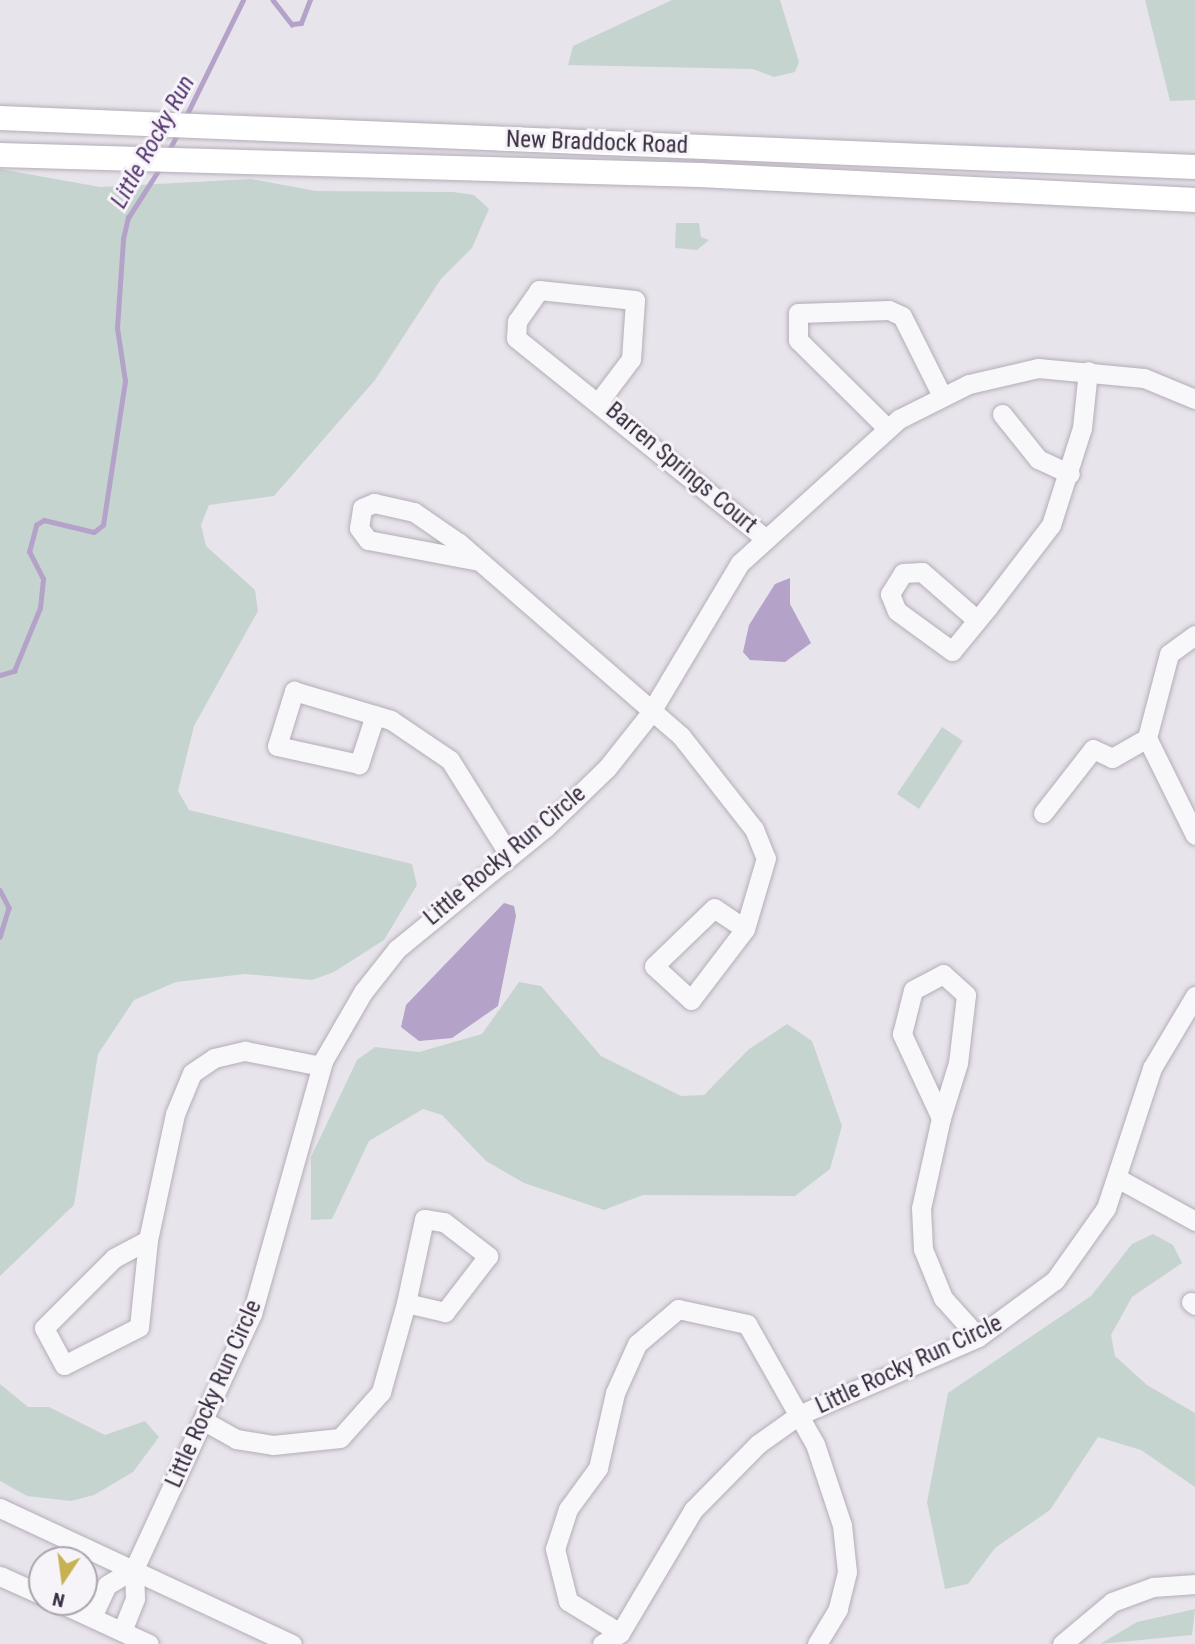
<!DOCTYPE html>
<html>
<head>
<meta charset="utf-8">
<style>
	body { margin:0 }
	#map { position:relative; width:1195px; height:1644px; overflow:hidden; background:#e8e4eb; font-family:"Roboto Condensed",sans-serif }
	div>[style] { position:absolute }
	.green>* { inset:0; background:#c6d4d0 }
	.water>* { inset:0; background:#b4a2c8 }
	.stream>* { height:4.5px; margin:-2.25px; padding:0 2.25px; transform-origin:2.25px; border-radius:2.25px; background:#b4a2c8 }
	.roads { filter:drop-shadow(0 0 2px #b4adb8) drop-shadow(0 0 2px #b4adb8) }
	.minor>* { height:19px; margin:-9.5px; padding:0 9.5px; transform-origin:9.5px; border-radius:9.5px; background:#f8f7f9 }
	.major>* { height:24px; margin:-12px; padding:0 12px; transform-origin:12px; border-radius:12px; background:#fff }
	span { translate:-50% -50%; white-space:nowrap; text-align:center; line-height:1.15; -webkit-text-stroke:6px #f6f4f8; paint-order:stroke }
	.street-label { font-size:23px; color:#3a2d42 }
	.water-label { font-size:24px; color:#583974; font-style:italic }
	.north { position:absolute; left:28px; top:1546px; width:70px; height:70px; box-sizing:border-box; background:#f6f4f8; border:2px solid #aba4af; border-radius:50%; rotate:193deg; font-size:19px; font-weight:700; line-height:28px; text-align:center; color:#3a2d42 }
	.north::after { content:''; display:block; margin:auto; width:24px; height:32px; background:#c6b153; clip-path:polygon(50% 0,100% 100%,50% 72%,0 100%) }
</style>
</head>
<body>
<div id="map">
	<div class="green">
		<i style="clip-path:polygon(672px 0,780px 0,799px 62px,795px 72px,774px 77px,753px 69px,568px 65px,573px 46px)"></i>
		<i style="clip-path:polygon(1145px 0,1195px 0,1195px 100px,1170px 101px)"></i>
		<i style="clip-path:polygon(0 169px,100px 187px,251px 179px,316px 191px,453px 192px,474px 195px,489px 209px,472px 248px,441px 279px,375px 380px,274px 496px,209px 505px,201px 525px,206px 546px,255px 590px,258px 611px,194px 726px,178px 791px,189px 810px,412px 864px,417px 885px,384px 940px,334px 972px,312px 980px,245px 974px,176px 982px,134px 1000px,98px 1054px,74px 1205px,0 1276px)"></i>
		<i style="clip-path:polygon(676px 223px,699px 223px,701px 237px,709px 240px,697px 250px,675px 248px)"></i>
		<i style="clip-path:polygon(942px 727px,963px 741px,919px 809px,897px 794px)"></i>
		<i style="clip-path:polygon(519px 982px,541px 986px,601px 1056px,681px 1096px,704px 1095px,749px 1049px,787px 1024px,812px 1041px,842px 1126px,830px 1169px,795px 1196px,643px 1195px,604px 1210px,524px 1183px,486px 1161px,442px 1115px,423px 1109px,369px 1141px,332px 1219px,311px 1220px,311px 1157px,357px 1060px,375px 1047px,419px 1052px,482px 1034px)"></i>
		<i style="clip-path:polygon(1153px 1234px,1173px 1245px,1182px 1263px,1132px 1297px,1111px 1335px,1115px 1356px,1147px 1385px,1195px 1413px,1195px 1487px,1141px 1450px,1098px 1437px,1050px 1510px,995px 1548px,968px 1584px,945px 1589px,927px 1502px,948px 1393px,1091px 1296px,1132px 1244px)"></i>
		<i style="clip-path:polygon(0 1384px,28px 1407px,49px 1407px,105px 1435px,145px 1421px,159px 1437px,133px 1472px,94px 1495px,71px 1501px,27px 1496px,0 1481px)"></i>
		<i style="clip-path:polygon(1195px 1609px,1192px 1635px,1100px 1644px,1137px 1622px)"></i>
	</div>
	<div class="water">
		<i style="clip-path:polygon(790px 578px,790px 604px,811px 643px,785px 662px,750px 660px,743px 652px,749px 625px,775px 584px)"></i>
		<i style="clip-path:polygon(504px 903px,514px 906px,516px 916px,498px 1006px,452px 1038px,419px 1041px,401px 1027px,406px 1005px)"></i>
	</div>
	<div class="stream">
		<i style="left:273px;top:0;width:31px;rotate:52deg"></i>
		<i style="left:292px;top:24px;width:9px;rotate:-6deg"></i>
		<i style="left:301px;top:23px;width:25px;rotate:-69deg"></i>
		<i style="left:186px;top:116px;width:129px;rotate:-63.8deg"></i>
		<i style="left:169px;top:150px;width:19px;rotate:-62deg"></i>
		<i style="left:0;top:675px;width:15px;rotate:-16deg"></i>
		<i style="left:14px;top:671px;width:68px;rotate:-67.6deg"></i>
		<i style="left:40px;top:608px;width:29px;rotate:-84deg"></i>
		<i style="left:43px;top:579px;width:30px;rotate:-117deg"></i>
		<i style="left:29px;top:552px;width:28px;rotate:-75deg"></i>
		<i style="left:36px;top:525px;width:9px;rotate:-32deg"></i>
		<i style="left:44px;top:520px;width:51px;rotate:13.5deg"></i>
		<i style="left:94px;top:532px;width:11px;rotate:-38deg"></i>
		<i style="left:103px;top:525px;width:146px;rotate:-81.3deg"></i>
		<i style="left:125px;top:381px;width:54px;rotate:-98.6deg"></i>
		<i style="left:117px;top:328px;width:89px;rotate:-86.1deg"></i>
		<i style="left:123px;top:239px;width:22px;rotate:-77deg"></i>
		<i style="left:128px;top:218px;width:59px;rotate:-57.4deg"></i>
		<i style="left:0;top:890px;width:20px;rotate:63deg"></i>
		<i style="left:9px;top:908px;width:30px;rotate:107deg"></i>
	</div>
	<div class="roads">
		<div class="minor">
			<i style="left:600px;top:400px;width:51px;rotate:-52.9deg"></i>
			<i style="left:631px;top:359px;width:59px;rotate:-86.1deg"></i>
			<i style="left:635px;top:300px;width:97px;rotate:-174.1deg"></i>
			<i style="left:539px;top:290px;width:38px;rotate:125deg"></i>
			<i style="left:517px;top:321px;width:17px;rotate:93deg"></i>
			<i style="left:516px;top:338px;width:316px;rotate:38.8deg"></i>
			<i style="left:1002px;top:414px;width:58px;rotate:51.3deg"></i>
			<i style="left:1038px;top:459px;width:35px;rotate:25deg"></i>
			<i style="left:887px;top:428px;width:125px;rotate:-135.3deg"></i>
			<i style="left:798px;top:340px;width:27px;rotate:-90deg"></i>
			<i style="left:798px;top:313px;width:91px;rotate:-1.9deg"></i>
			<i style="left:889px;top:310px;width:14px;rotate:25deg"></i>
			<i style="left:902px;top:316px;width:87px;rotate:63.4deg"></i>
			<i style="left:479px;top:561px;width:113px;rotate:-169.3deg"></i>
			<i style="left:368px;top:540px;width:15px;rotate:-127deg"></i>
			<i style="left:359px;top:528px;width:20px;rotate:-81deg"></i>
			<i style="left:362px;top:508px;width:13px;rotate:-23deg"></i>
			<i style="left:374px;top:503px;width:41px;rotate:12.7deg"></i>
			<i style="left:414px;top:512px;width:55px;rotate:34.6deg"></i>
			<i style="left:459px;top:543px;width:294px;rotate:41deg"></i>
			<i style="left:681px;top:736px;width:118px;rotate:51.9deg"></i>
			<i style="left:754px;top:829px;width:31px;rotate:68deg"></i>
			<i style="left:766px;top:858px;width:74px;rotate:106.5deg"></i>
			<i style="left:977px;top:620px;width:73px;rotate:-138.9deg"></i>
			<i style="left:922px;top:572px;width:19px;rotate:177deg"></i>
			<i style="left:903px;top:573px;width:25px;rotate:122deg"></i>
			<i style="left:890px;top:594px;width:18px;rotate:68deg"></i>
			<i style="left:897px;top:611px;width:68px;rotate:36deg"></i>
			<i style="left:952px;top:651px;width:57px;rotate:-50.7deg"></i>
			<i style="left:988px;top:607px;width:103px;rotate:-52.5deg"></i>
			<i style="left:1051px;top:525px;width:102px;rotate:-72.3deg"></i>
			<i style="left:1082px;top:428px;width:57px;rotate:-84deg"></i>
			<i style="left:1195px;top:635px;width:32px;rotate:144deg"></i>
			<i style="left:1169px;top:654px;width:87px;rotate:104.7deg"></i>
			<i style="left:1147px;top:738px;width:108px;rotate:63.7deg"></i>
			<i style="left:375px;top:715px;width:52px;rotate:108.1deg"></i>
			<i style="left:359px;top:764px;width:84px;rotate:-167.6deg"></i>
			<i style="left:277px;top:746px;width:58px;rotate:-72.8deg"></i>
			<i style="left:294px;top:691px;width:101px;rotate:16.6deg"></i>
			<i style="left:391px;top:720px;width:71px;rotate:34.1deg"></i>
			<i style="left:450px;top:760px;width:113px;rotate:58deg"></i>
			<i style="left:1043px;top:813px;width:81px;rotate:-52deg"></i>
			<i style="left:1093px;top:749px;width:21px;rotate:25deg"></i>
			<i style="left:1112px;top:758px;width:40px;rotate:-29.7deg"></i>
			<i style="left:714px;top:908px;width:37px;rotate:34deg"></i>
			<i style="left:745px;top:929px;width:89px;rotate:127.3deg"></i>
			<i style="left:691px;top:1000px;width:50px;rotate:-137.4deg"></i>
			<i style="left:654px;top:966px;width:83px;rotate:-44deg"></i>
			<i style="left:943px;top:974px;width:31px;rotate:42deg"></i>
			<i style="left:966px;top:995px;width:68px;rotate:96.7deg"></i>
			<i style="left:958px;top:1063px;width:58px;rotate:107.2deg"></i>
			<i style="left:941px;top:1118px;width:93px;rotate:-114.9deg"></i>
			<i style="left:902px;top:1034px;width:45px;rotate:-76deg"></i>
			<i style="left:913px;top:990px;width:34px;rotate:-28deg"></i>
			<i style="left:941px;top:1118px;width:92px;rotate:102.5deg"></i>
			<i style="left:921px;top:1208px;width:41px;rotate:87.2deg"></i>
			<i style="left:923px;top:1249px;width:53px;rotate:67.8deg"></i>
			<i style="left:943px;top:1298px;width:52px;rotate:48.1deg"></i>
			<i style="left:1119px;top:1179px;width:87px;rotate:28.9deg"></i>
			<i style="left:424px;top:1219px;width:20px;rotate:9deg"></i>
			<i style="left:444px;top:1222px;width:56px;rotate:37.7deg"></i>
			<i style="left:488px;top:1256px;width:71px;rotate:127.5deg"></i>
			<i style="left:445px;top:1312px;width:40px;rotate:-167deg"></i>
			<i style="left:406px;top:1303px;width:86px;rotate:-77.9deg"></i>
			<i style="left:148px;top:1240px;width:87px;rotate:95.9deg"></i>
			<i style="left:139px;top:1327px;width:84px;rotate:153.1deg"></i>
			<i style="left:64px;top:1365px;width:42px;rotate:-118.4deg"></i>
			<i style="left:44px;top:1328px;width:99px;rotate:-45deg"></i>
			<i style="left:114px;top:1258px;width:38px;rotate:-28deg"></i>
			<i style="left:148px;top:1240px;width:129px;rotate:-77.9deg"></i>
			<i style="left:175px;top:1114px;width:44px;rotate:-67.5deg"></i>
			<i style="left:192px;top:1073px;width:27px;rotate:-34deg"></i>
			<i style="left:214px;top:1058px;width:32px;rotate:-13deg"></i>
			<i style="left:245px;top:1051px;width:77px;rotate:11.2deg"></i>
			<i style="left:1191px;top:1302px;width:5px;rotate:37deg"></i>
			<i style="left:204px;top:1421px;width:37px;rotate:29deg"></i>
			<i style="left:236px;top:1439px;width:37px;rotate:9deg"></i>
			<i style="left:273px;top:1445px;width:67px;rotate:-6deg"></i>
			<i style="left:340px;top:1438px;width:62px;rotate:-48.3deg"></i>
			<i style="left:381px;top:1392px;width:92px;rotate:-74.3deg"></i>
			<i style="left:0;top:1508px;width:322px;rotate:25deg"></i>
			<i style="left:0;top:1576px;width:46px;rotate:24.3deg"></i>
			<i style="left:58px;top:1602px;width:100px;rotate:24.8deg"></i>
			<i style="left:92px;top:1617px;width:35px;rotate:-65deg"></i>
			<i style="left:107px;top:1585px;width:31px;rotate:-31deg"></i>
			<i style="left:122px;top:1631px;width:35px;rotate:-68deg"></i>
			<i style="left:135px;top:1598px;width:29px;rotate:-92deg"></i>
			<i style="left:134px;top:1569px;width:281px;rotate:-65.2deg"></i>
			<i style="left:252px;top:1314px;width:263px;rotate:-74.3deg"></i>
			<i style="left:323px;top:1061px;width:80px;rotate:-59.9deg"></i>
			<i style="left:363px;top:992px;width:55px;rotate:-51.7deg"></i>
			<i style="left:397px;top:949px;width:191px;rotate:-39.3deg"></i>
			<i style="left:545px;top:828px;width:86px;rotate:-44.1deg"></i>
			<i style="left:607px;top:768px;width:68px;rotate:-51.6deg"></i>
			<i style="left:649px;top:715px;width:177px;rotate:-59.1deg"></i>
			<i style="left:740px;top:563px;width:215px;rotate:-42.2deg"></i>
			<i style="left:899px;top:419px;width:78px;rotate:-26.6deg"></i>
			<i style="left:969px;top:384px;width:71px;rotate:-13.1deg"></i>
			<i style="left:1038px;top:368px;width:106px;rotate:5.4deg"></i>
			<i style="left:1144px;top:378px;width:55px;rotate:22.4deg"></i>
			<i style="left:620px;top:1633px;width:61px;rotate:-148.4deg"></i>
			<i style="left:568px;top:1601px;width:54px;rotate:-104deg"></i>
			<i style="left:555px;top:1549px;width:42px;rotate:-72deg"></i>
			<i style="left:568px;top:1509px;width:51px;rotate:-53.8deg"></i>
			<i style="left:598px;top:1468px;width:77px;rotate:-77.2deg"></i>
			<i style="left:615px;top:1393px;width:54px;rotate:-65.8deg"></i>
			<i style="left:637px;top:1344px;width:54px;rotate:-40.5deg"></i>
			<i style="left:678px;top:1309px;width:71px;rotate:12.3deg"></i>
			<i style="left:747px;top:1324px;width:138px;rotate:60.5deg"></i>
			<i style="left:815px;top:1444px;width:85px;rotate:71.6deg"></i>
			<i style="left:842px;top:1525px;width:47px;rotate:83.9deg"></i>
			<i style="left:847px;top:1572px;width:38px;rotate:104deg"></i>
			<i style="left:838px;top:1609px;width:41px;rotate:121deg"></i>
			<i style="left:602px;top:1644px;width:21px;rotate:-31deg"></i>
			<i style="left:620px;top:1633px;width:143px;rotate:-59.3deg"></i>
			<i style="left:693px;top:1510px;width:93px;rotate:-45.4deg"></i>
			<i style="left:758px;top:1444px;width:50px;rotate:-35.3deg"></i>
			<i style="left:799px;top:1415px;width:195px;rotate:-23.5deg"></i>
			<i style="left:978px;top:1337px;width:96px;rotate:-36.5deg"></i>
			<i style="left:1055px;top:1280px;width:88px;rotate:-54.7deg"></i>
			<i style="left:1106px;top:1208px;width:147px;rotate:-71.8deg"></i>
			<i style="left:1152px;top:1068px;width:84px;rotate:-59.2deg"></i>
			<i style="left:1062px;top:1644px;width:65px;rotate:-40deg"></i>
			<i style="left:1112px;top:1602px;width:44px;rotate:-20.1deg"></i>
			<i style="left:1153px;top:1587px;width:42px;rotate:-4.1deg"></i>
		</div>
		<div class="major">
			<i style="left:0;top:118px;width:1196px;rotate:2.35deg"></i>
			<i style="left:0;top:155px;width:700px;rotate:1.64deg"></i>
			<i style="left:700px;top:175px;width:496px;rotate:2.9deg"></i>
		</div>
	</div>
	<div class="street-label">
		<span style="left:597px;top:143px;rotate:2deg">New Braddock Road</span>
		<span style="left:681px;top:468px;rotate:40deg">Barren Springs Court</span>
		<span style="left:505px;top:856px;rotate:-40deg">Little Rocky Run Circle</span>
		<span style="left:909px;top:1365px;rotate:-25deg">Little Rocky Run Circle</span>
		<span style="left:214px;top:1394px;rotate:-66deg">Little Rocky Run Circle</span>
	</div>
	<div class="water-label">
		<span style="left:153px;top:142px;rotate:-61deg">Little Rocky Run</span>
	</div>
	<div class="north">N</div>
</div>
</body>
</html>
